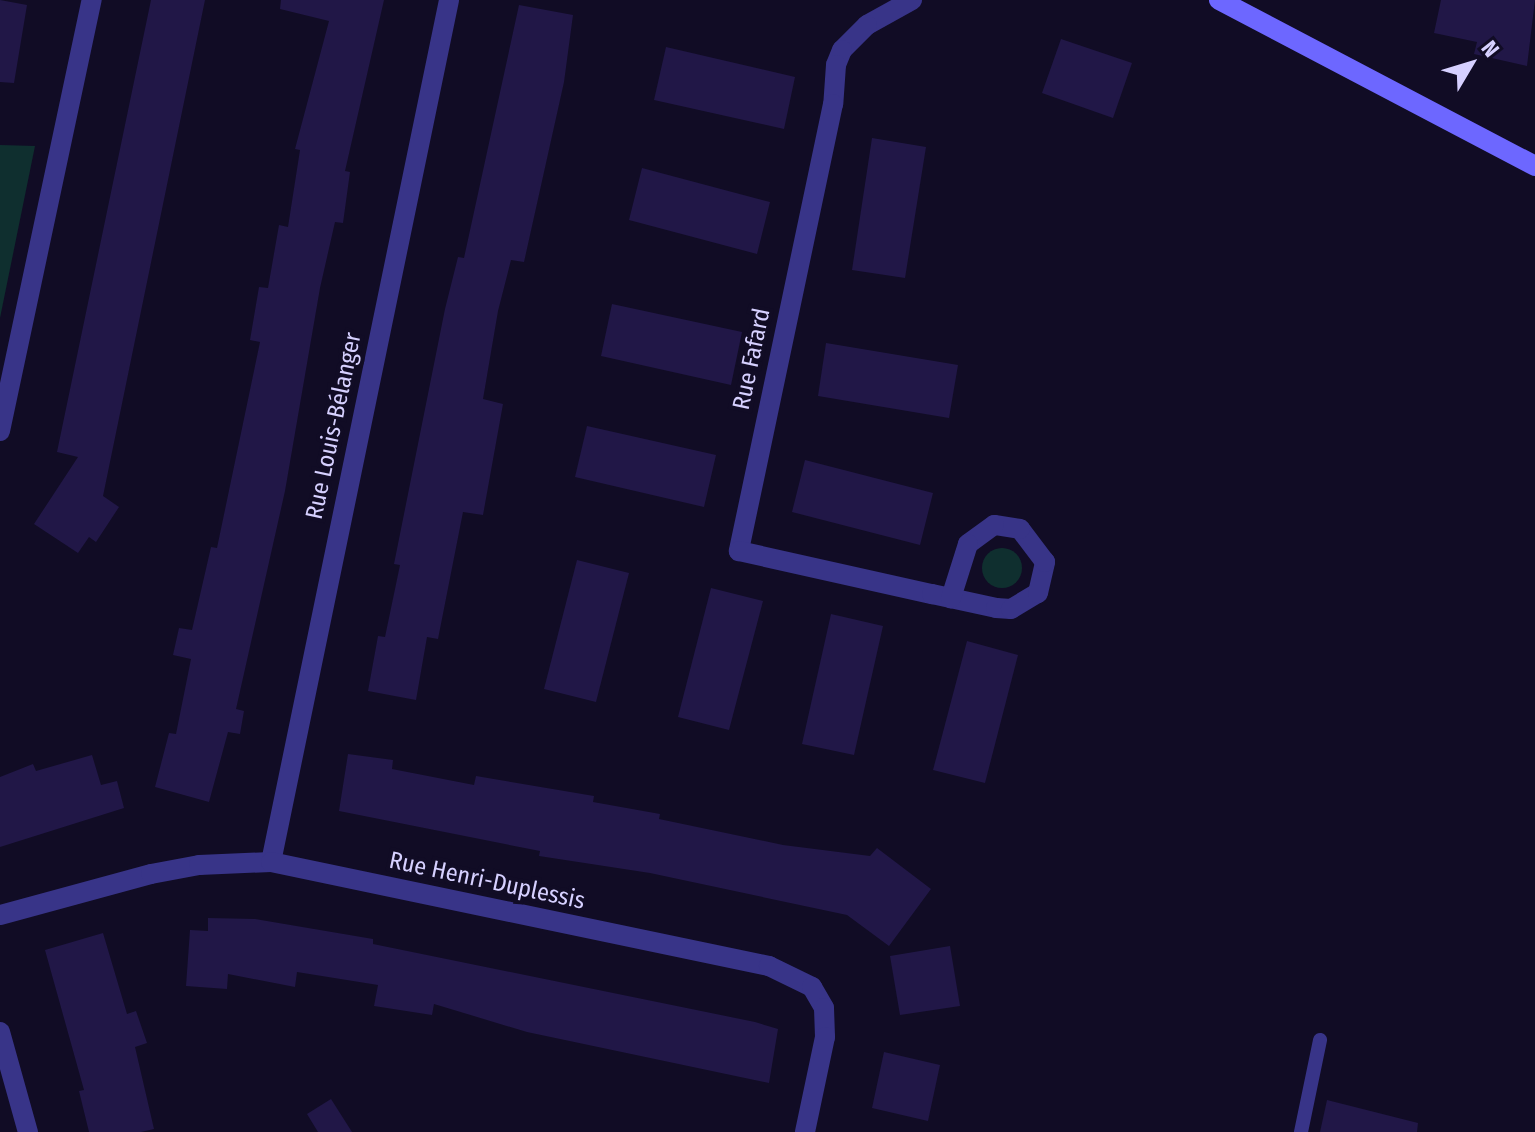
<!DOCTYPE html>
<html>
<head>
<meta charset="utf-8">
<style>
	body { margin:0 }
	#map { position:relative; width:1535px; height:1132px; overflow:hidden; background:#110c25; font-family:"Fira Sans Condensed",sans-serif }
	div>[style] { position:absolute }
	.green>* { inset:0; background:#0f2f2f }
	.round { border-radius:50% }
	.building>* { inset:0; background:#211747 }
	.service>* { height:14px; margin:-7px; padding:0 7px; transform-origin:7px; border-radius:7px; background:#383488 }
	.minor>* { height:20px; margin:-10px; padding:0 10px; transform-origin:10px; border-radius:10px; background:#383488 }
	.secondary>* { height:20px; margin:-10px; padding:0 10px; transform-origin:10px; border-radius:10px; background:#6d67ff }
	span { translate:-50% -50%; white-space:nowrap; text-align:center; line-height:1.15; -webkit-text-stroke:8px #110c25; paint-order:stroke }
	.street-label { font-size:24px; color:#d6d0ff }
	.north { position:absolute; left:1431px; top:24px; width:80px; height:80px; -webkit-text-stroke:6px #110c25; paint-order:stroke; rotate:52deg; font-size:22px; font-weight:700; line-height:32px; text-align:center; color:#d6d0ff }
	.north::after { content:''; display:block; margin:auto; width:28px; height:36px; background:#d6d0ff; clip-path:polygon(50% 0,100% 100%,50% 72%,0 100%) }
</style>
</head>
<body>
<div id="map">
	<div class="green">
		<i style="clip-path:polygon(0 145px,35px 146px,0 318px)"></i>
		<i class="round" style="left:982px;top:548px;width:40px;height:40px"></i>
	</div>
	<div class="building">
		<i style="clip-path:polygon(0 0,27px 5px,14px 83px,0 82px)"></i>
		<i style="clip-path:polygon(151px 0,205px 0,103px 496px,119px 507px,96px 542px,89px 537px,78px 553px,34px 524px,78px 457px,57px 452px)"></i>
		<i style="clip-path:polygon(281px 0,384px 0,345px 171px,350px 172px,343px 223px,335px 222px,320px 288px,285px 491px,236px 709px,244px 711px,240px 734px,228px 732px,209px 802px,155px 787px,169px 733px,176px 734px,191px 659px,173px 655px,179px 628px,192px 630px,211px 547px,217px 548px,260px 342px,250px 340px,259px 287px,268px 288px,279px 225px,288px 227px,300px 150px,295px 149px,329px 21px,280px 9px)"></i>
		<i style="clip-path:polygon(1441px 0,1535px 0,1527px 66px,1474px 54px,1477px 42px,1434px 33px)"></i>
		<i style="clip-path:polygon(519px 5px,573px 15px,564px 82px,524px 262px,511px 260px,498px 311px,483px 399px,503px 404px,483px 515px,463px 512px,438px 639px,427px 637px,416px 700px,368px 691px,378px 636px,385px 637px,400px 565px,394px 564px,445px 309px,458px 257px,464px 258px)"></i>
		<i style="clip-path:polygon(1061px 39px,1132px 63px,1113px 118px,1042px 93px)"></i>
		<i style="clip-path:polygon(666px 47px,795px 77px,784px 129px,654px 100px)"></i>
		<i style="clip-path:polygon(872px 138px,926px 147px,905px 278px,852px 270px)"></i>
		<i style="clip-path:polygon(642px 168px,770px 202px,757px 254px,629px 220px)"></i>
		<i style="clip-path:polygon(612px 304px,742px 332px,731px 385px,601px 356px)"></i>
		<i style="clip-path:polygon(826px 343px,958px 365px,949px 418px,818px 396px)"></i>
		<i style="clip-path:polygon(587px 426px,716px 455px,704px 507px,575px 477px)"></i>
		<i style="clip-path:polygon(805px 460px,933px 493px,920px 545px,792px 512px)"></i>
		<i style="clip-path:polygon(577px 560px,629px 573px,596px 702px,544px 689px)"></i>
		<i style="clip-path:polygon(711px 588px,763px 601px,729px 730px,678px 717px)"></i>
		<i style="clip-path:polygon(831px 614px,883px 626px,854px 755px,802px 744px)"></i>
		<i style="clip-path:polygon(967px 641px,1018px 655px,985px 783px,933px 770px)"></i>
		<i style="clip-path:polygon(348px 754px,393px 760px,392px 769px,474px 785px,476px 776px,594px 796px,593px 802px,660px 814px,659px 819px,783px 845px,870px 856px,877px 848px,931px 889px,889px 946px,847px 915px,650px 873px,539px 856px,540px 851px,339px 811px)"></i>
		<i style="clip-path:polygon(92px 755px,101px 785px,117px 781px,124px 808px,0 847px,0 777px,33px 764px,36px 771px)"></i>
		<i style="clip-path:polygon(208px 918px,255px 919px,373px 939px,373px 944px,755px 1022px,778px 1029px,769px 1083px,527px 1032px,434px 1004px,432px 1015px,374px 1006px,378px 985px,297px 972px,295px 987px,228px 974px,227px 989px,186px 986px,190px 930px,208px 931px)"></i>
		<i style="clip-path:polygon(103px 933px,127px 1014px,136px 1011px,147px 1043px,135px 1047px,154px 1129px,141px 1132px,89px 1132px,79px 1091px,84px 1090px,45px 950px)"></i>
		<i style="clip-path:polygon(950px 946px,960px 1006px,900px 1015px,890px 956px)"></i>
		<i style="clip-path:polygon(884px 1052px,940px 1065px,928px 1121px,872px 1108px)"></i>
		<i style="clip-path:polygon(331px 1099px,352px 1132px,318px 1132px,307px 1114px)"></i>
		<i style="clip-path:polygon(1327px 1100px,1418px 1123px,1417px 1132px,1320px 1132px)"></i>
	</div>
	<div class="service">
		<i style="left:1301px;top:1132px;width:94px;rotate:-78.3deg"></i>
	</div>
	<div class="minor">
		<i style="left:912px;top:0;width:51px;rotate:150.9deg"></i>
		<i style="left:867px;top:25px;width:35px;rotate:135deg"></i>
		<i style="left:842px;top:50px;width:16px;rotate:112deg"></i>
		<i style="left:836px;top:65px;width:39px;rotate:94deg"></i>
		<i style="left:833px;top:104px;width:457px;rotate:101.9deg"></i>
		<i style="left:739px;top:551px;width:198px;rotate:12.6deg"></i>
		<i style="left:932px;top:594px;width:66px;rotate:12.3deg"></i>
		<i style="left:996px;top:608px;width:15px;rotate:4deg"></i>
		<i style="left:1011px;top:609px;width:31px;rotate:-31deg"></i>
		<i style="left:1038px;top:593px;width:32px;rotate:-77deg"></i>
		<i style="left:1045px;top:562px;width:41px;rotate:-127.1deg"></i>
		<i style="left:1020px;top:529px;width:26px;rotate:-171deg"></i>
		<i style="left:994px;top:525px;width:32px;rotate:144deg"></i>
		<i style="left:968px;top:544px;width:57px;rotate:107.5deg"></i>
		<i style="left:0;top:431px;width:441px;rotate:-78deg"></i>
		<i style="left:271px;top:862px;width:880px;rotate:-78.33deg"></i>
		<i style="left:0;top:915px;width:156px;rotate:-15.2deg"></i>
		<i style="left:151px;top:874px;width:49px;rotate:-10.6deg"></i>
		<i style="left:199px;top:865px;width:72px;rotate:-2.4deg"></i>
		<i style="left:271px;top:862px;width:509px;rotate:11.8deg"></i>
		<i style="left:769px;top:966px;width:48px;rotate:26deg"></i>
		<i style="left:812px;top:987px;width:24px;rotate:60deg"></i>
		<i style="left:824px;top:1008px;width:29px;rotate:88deg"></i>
		<i style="left:825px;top:1037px;width:97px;rotate:101.9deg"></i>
		<i style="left:0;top:1032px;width:104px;rotate:74.4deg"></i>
	</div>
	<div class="secondary">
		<i style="left:1219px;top:0;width:357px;rotate:27.7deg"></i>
	</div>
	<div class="street-label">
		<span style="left:752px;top:359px;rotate:-78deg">Rue Fafard</span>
		<span style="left:334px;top:426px;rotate:-78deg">Rue Louis-Bélanger</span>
		<span style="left:487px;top:881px;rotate:12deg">Rue Henri-Duplessis</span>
	</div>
	<div class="north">N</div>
</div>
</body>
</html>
